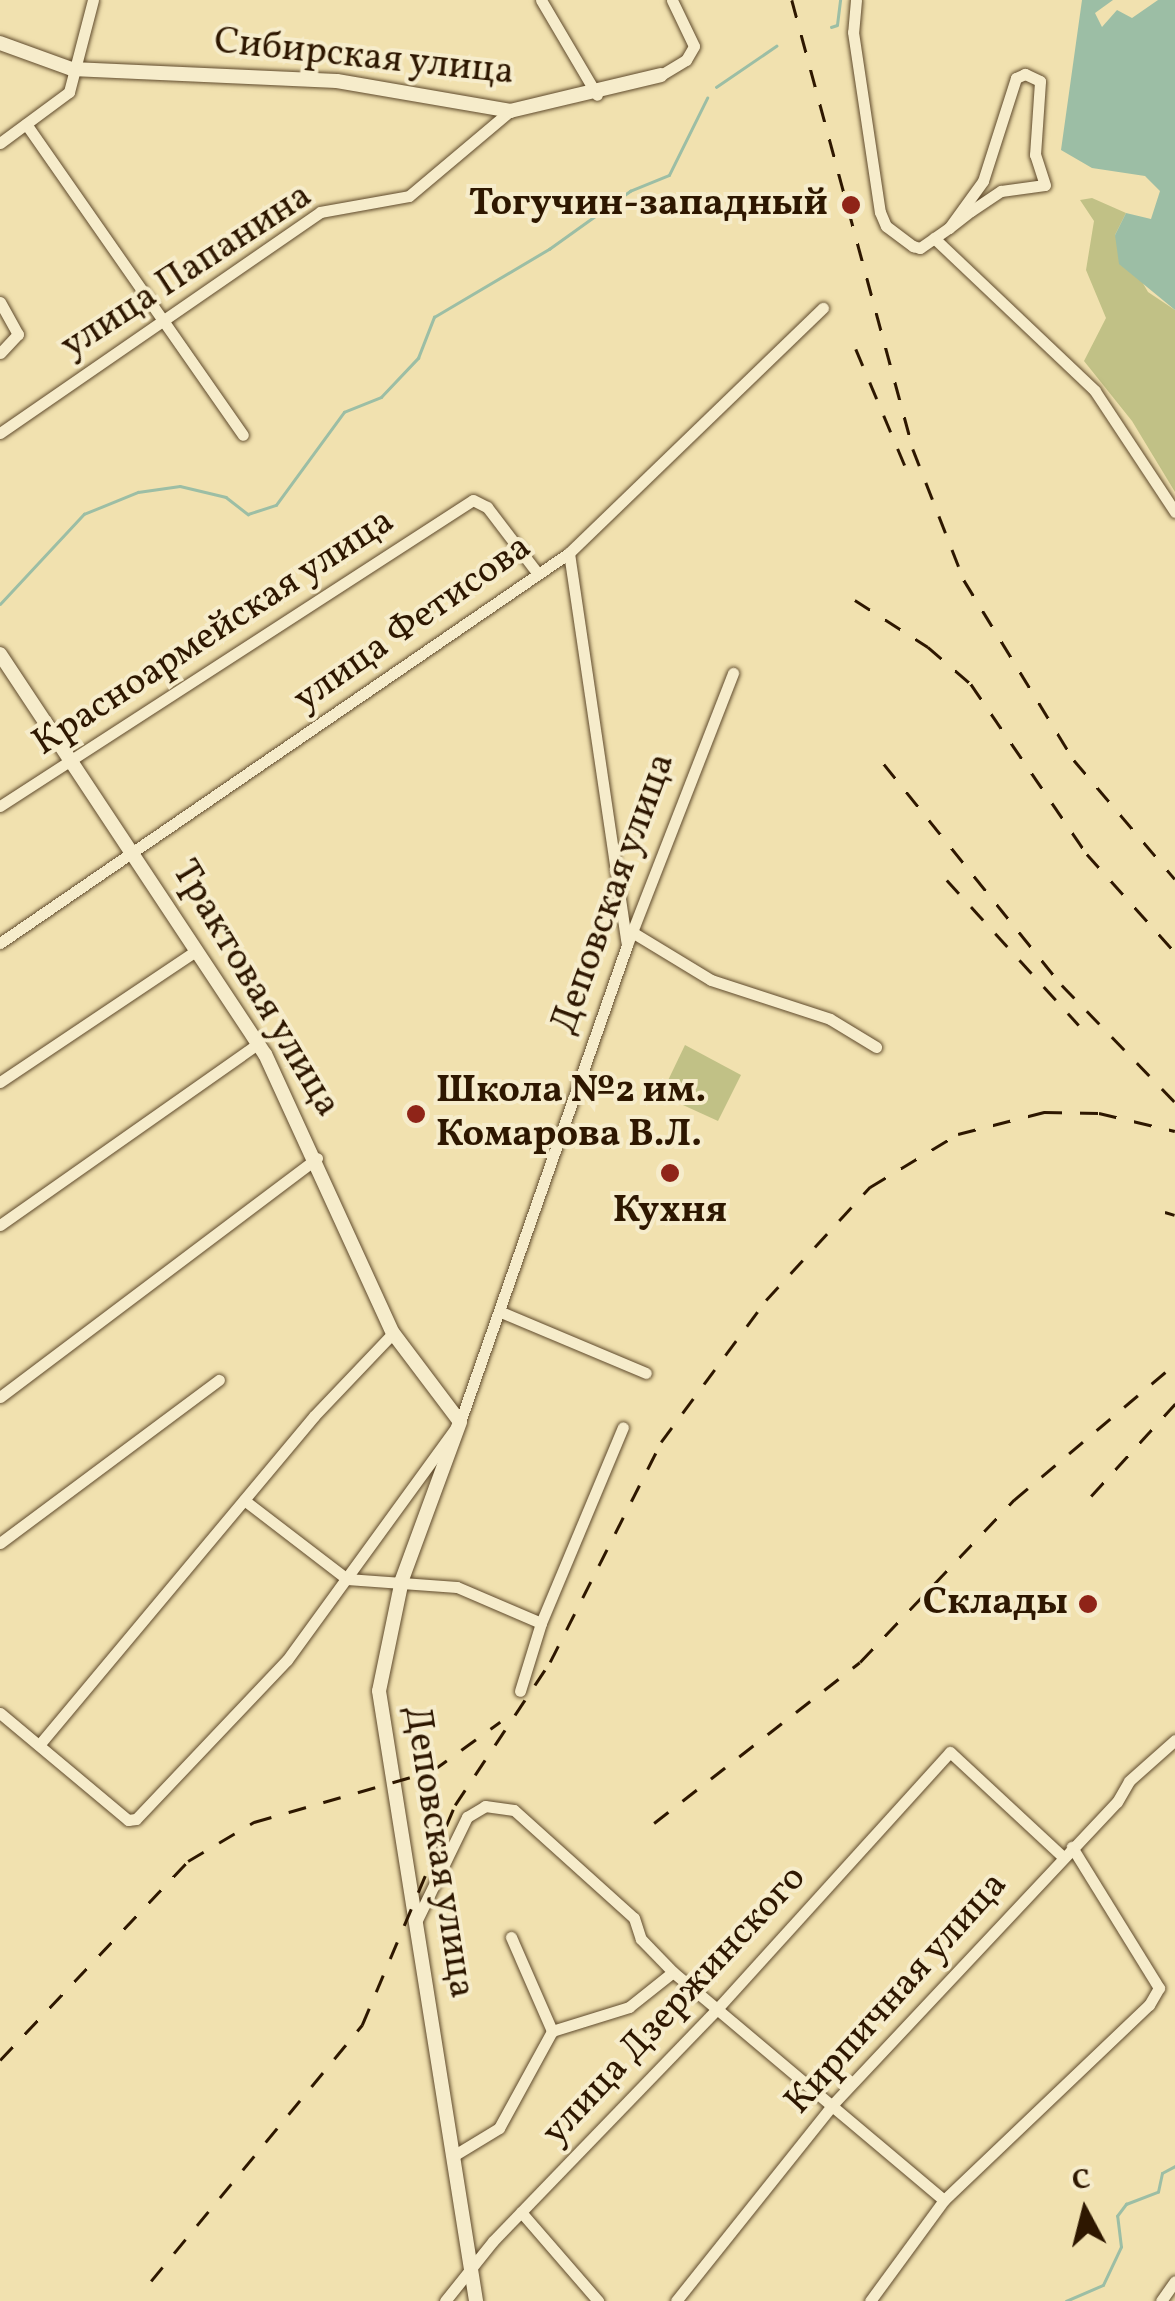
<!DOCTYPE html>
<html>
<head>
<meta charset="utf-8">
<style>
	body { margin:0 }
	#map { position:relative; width:1175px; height:2301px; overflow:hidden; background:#f1e1af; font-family:Vollkorn,serif }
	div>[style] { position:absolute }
	.green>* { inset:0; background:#c1c186 }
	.water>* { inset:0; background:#9cbea5 }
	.stream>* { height:2.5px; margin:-1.25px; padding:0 1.25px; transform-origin:1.25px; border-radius:1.25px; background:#9cbea5 }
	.roads { filter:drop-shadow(0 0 2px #5f4a2c) drop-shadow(0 0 2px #5f4a2c) }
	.minor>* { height:11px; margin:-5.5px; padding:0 5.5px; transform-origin:5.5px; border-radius:5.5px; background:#f6eccb }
	.tertiary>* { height:14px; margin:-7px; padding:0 7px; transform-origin:7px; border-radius:7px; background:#f6eccb }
	.rail>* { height:2.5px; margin-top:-1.25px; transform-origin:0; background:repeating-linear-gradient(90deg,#2e1700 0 18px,transparent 0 36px) }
	.dots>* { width:28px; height:28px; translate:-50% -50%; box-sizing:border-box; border:5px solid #f6eccb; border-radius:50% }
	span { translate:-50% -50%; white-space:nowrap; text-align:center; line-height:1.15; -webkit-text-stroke:8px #f6eccb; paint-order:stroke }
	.street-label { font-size:38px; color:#2e1700 }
	.poi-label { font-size:38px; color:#2e1700; font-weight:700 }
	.right { translate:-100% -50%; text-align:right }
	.left { translate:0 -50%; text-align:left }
	.north { position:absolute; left:1035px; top:2161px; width:100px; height:100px; -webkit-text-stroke:8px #f6eccb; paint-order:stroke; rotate:353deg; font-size:28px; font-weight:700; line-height:40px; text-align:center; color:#2e1700 }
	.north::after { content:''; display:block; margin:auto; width:35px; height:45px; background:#2e1700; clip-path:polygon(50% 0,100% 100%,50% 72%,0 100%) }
</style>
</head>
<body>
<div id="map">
	<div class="green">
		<i style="clip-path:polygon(1092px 198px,1126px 213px,1115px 235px,1148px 292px,1175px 310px,1175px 492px,1132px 421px,1084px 361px,1106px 318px,1086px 270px,1094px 221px,1080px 200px)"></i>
		<i style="clip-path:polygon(685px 1045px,741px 1075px,718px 1121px,661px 1095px)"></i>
	</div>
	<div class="water">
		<i style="clip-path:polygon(1082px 0,1113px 0,1095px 13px,1102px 27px,1117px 10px,1132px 18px,1158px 0,1175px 0,1175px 310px,1119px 264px,1115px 235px,1126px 213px,1151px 219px,1160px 191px,1145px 176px,1092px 168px,1061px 150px)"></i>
	</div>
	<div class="stream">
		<i style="left:831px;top:27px;width:6px;rotate:-18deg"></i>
		<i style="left:837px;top:25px;width:25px;rotate:-83deg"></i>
		<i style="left:716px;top:87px;width:73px;rotate:-34.3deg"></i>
		<i style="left:0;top:604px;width:123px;rotate:-47deg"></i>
		<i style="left:84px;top:514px;width:58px;rotate:-22.2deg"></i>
		<i style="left:138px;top:492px;width:42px;rotate:-8.1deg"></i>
		<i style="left:180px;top:486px;width:47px;rotate:13.4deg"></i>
		<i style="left:226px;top:497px;width:28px;rotate:38deg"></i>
		<i style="left:248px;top:514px;width:29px;rotate:-18deg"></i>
		<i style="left:276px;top:505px;width:115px;rotate:-53.8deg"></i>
		<i style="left:344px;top:412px;width:40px;rotate:-22deg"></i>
		<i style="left:381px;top:397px;width:54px;rotate:-46.5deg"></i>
		<i style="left:418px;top:358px;width:44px;rotate:-68.7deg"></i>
		<i style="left:434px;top:317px;width:134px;rotate:-30.6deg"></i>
		<i style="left:549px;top:249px;width:100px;rotate:-35.6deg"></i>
		<i style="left:630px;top:191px;width:42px;rotate:-22.3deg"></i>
		<i style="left:669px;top:175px;width:86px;rotate:-63.7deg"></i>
		<i style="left:1066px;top:2301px;width:40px;rotate:-23.4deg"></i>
		<i style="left:1103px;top:2285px;width:42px;rotate:-64.7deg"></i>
		<i style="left:1121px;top:2247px;width:31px;rotate:-97deg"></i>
		<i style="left:1117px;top:2216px;width:15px;rotate:-53deg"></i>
		<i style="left:1126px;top:2204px;width:34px;rotate:-21deg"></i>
		<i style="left:1158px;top:2192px;width:19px;rotate:-78deg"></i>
		<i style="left:1162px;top:2173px;width:15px;rotate:-28deg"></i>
	</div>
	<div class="roads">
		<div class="minor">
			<i style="left:541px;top:0;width:110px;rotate:59.5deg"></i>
			<i style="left:856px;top:0;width:32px;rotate:95deg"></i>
			<i style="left:853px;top:32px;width:182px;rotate:81.5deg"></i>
			<i style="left:880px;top:212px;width:15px;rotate:67deg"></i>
			<i style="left:886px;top:226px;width:34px;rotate:37deg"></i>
			<i style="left:913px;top:246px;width:7px;rotate:16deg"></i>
			<i style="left:920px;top:248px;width:35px;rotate:-35deg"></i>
			<i style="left:949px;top:228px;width:28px;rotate:-38deg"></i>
			<i style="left:971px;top:211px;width:36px;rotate:-34deg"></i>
			<i style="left:1001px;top:191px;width:44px;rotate:-7.8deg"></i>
			<i style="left:1045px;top:185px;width:32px;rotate:-108deg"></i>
			<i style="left:1035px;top:155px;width:74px;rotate:-86.1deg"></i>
			<i style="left:1040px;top:81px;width:17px;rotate:-155deg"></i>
			<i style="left:1025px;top:74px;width:10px;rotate:156deg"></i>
			<i style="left:1016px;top:78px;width:108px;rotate:107.8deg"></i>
			<i style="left:983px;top:181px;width:58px;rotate:125.9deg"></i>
			<i style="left:661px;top:75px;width:29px;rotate:-31deg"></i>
			<i style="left:686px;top:60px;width:16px;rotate:-60deg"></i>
			<i style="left:694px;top:46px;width:51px;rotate:-115.6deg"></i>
			<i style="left:26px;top:124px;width:379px;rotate:55.1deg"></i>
			<i style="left:0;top:143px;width:86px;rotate:-36.5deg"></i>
			<i style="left:69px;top:92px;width:95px;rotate:-75.4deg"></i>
			<i style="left:934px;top:238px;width:222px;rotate:43.5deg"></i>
			<i style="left:1095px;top:391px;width:145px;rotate:56.5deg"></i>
			<i style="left:0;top:302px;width:37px;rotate:61deg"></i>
			<i style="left:18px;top:334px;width:26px;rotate:133deg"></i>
			<i style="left:0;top:433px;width:389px;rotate:-34.6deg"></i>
			<i style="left:320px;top:212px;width:90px;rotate:-10.2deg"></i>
			<i style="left:409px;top:196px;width:132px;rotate:-40.1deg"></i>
			<i style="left:569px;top:553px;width:392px;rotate:81.6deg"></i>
			<i style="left:0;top:806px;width:563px;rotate:-32.9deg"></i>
			<i style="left:473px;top:500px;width:16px;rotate:27deg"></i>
			<i style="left:487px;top:507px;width:84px;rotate:52.7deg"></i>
			<i style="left:632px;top:932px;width:92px;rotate:31.3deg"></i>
			<i style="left:711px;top:980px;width:125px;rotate:18.1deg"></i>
			<i style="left:830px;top:1019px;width:54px;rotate:31.3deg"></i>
			<i style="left:0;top:943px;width:690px;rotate:-34.43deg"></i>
			<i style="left:569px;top:553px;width:353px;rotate:-44deg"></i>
			<i style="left:0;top:1082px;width:237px;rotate:-33.8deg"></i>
			<i style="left:0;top:1225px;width:315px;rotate:-35.1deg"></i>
			<i style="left:501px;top:1312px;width:157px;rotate:22.8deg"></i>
			<i style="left:0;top:1397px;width:397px;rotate:-37deg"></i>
			<i style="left:244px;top:1500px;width:130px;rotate:37.5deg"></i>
			<i style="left:347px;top:1579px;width:110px;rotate:4.2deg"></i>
			<i style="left:457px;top:1587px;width:91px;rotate:23.2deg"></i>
			<i style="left:541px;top:1623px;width:71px;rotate:107.2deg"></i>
			<i style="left:0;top:1543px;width:273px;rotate:-36.7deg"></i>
			<i style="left:541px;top:1623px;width:212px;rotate:-67.3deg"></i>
			<i style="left:0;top:1713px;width:167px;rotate:39.9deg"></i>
			<i style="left:128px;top:1820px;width:8px;rotate:-7deg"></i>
			<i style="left:136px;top:1819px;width:219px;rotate:-46.5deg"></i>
			<i style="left:287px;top:1660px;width:294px;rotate:-54deg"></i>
			<i style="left:460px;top:1422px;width:505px;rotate:-70.7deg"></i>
			<i style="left:627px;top:945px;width:292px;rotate:-68.7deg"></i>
			<i style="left:39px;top:1745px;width:429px;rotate:-50.1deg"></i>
			<i style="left:314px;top:1416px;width:115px;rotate:-46.4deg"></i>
			<i style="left:416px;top:1922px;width:117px;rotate:-64.1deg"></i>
			<i style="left:467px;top:1817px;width:21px;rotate:-31deg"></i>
			<i style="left:485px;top:1806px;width:29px;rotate:8deg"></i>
			<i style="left:514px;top:1810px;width:161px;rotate:42deg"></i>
			<i style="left:634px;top:1918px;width:22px;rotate:72deg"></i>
			<i style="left:641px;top:1939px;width:46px;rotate:45.9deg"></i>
			<i style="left:673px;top:1972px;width:354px;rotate:40.1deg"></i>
			<i style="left:511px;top:1937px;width:103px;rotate:66.4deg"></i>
			<i style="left:453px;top:2156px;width:54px;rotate:-31.3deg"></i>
			<i style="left:499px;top:2128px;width:111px;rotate:-61.3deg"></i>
			<i style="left:552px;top:2031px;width:81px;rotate:-17.3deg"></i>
			<i style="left:629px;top:2007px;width:56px;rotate:-38.5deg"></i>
			<i style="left:521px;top:2212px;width:118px;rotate:49.1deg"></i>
			<i style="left:445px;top:2301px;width:77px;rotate:-51.3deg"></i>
			<i style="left:493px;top:2241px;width:321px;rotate:-46deg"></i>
			<i style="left:716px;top:2010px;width:348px;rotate:-47.8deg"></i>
			<i style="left:950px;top:1752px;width:154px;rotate:42.9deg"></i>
			<i style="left:676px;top:2301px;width:253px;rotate:-51.4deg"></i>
			<i style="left:834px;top:2103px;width:413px;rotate:-46.8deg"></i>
			<i style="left:1117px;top:1802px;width:24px;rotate:-60deg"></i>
			<i style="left:1129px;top:1781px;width:62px;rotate:-41.7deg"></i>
			<i style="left:870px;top:2301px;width:125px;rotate:-53.8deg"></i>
			<i style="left:944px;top:2200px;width:283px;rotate:-43.6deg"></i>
			<i style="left:1149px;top:2005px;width:20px;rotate:-60deg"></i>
			<i style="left:1159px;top:1988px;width:166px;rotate:-121.7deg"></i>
			<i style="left:1161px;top:2301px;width:24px;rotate:-55deg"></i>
		</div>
		<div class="tertiary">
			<i style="left:0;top:43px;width:77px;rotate:19.9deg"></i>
			<i style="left:72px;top:69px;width:265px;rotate:2.6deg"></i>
			<i style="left:337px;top:81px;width:176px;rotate:9.8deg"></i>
			<i style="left:510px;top:111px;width:155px;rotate:-13.4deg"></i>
			<i style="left:0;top:654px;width:480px;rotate:56.5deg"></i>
			<i style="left:265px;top:1054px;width:307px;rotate:65.4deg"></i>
			<i style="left:393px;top:1333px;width:111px;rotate:53deg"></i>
			<i style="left:460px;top:1422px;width:168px;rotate:110.2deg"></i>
			<i style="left:402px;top:1580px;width:113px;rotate:101.7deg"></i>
			<i style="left:379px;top:1691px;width:618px;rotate:80.96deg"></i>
		</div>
	</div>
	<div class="rail">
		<i style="left:792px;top:0;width:465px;rotate:74.9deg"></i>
		<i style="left:913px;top:449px;width:141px;rotate:68.7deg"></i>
		<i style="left:964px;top:580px;width:211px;rotate:58.6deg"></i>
		<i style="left:1074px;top:760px;width:156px;rotate:49.7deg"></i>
		<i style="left:856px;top:349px;width:142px;rotate:67.2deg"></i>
		<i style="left:855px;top:600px;width:87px;rotate:32.8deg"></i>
		<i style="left:928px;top:647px;width:57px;rotate:40.7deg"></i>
		<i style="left:971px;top:684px;width:206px;rotate:55.7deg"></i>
		<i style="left:1087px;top:854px;width:132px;rotate:48.1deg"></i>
		<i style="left:884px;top:764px;width:284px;rotate:51.2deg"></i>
		<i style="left:1062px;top:985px;width:163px;rotate:46deg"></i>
		<i style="left:947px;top:880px;width:196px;rotate:47.7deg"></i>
		<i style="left:1165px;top:1212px;width:10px;rotate:17deg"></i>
		<i style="left:1091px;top:1496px;width:125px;rotate:-47.6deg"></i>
		<i style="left:654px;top:1823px;width:261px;rotate:-38deg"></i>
		<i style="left:860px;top:1662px;width:224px;rotate:-46.5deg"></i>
		<i style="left:1014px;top:1500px;width:211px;rotate:-40.2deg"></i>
		<i style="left:0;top:2060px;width:274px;rotate:-46.6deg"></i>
		<i style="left:188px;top:1861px;width:77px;rotate:-30.6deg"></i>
		<i style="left:254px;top:1822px;width:185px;rotate:-16deg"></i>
		<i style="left:432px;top:1771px;width:84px;rotate:-35.8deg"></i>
		<i style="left:151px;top:2281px;width:332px;rotate:-50.5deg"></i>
		<i style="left:362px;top:2025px;width:239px;rotate:-67.1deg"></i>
		<i style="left:455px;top:1805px;width:172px;rotate:-56.4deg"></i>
		<i style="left:550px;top:1662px;width:246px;rotate:-63.2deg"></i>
		<i style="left:661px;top:1442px;width:177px;rotate:-53.5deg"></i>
		<i style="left:766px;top:1300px;width:154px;rotate:-47.4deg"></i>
		<i style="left:870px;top:1187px;width:103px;rotate:-31.1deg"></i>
		<i style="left:958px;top:1134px;width:89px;rotate:-14.3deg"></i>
		<i style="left:1044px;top:1112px;width:55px;rotate:1deg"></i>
		<i style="left:1099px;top:1113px;width:78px;rotate:13.3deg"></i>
	</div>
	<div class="dots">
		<i style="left:851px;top:205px;background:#8f2418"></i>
		<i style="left:416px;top:1114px;background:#8f2418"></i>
		<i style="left:670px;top:1173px;background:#8f2418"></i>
		<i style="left:1088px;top:1604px;background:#8f2418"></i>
	</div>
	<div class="street-label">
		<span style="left:364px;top:58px;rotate:6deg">Сибирская улица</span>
		<span style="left:187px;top:272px;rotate:-33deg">улица Папанина</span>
		<span style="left:413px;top:624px;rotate:-35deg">улица Фетисова</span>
		<span style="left:214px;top:633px;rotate:-33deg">Красноармейская улица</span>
		<span style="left:614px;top:894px;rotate:-70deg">Деповская улица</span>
		<span style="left:255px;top:989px;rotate:59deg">Трактовая улица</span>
		<span style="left:438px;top:1852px;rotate:81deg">Деповская улица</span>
		<span style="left:897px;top:1994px;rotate:-48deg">Кирпичная улица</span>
		<span style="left:675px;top:2006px;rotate:-47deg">улица Дзержинского</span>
	</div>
	<div class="poi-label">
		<span class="right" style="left:828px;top:205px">Тогучин-западный</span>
		<span class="left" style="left:436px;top:1114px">Школа №2 им.<br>Комарова В.Л.</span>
		<span style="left:670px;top:1212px">Кухня</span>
		<span class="right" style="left:1068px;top:1604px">Склады</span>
	</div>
	<div class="north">С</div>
</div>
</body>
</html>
